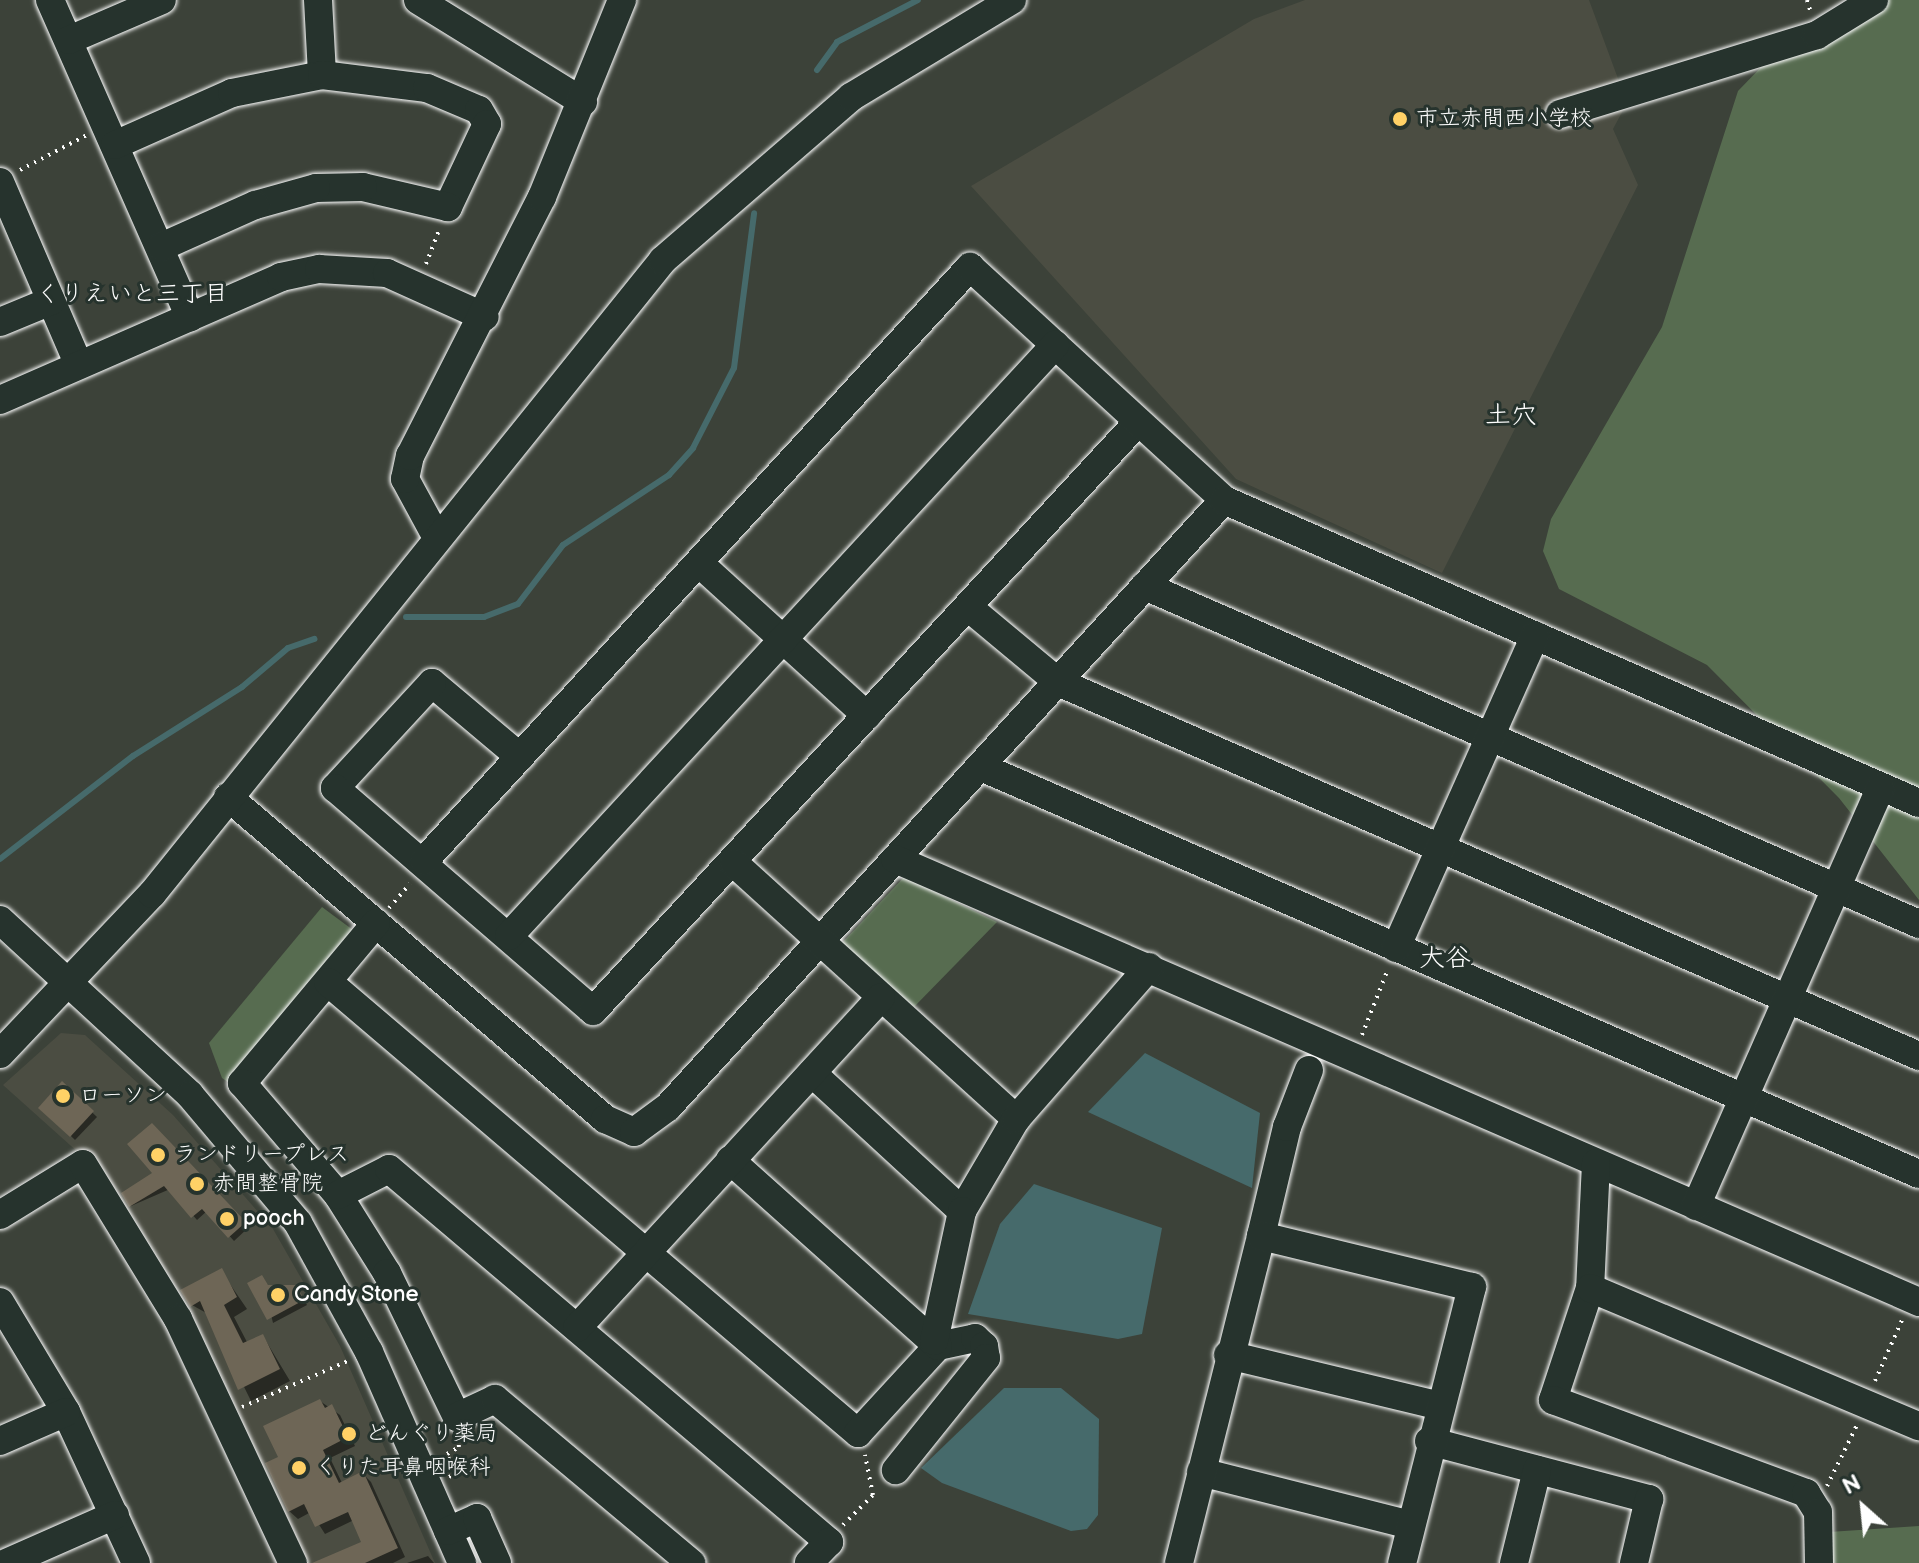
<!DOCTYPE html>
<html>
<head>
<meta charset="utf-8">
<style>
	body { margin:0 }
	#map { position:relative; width:1919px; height:1563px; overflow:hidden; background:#3c4239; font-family:"Balsamiq Sans","Klee One",sans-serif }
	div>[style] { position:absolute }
	.built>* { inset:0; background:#4b4d42 }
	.green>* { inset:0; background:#576c50 }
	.water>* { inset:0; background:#466a6b }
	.shadow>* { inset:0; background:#0007 }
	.stream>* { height:6px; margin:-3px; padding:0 3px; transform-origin:3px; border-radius:3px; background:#466a6b }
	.building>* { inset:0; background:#6e6656 }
	.path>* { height:4px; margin-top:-2px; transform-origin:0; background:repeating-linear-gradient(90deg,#fff 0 2px,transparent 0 8px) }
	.roads { filter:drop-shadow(0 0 2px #fff) drop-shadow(0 0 2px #fff) }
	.minor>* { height:28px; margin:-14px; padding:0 14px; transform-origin:14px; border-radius:14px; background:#26332d }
	.dots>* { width:22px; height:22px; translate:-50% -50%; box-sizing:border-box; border:4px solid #26332d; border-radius:50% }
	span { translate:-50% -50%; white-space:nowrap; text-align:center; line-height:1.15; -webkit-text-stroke:6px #26332d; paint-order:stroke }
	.poi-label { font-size:22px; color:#fff }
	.left { translate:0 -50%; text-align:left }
	.neighbourhood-label { font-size:24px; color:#fff }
	.quarter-label { font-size:26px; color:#fff }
	.north { position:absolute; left:1823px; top:1467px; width:80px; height:80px; -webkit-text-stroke:6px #26332d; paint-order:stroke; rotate:333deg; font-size:22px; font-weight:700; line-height:32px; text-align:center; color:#fff }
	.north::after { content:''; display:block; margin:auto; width:28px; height:36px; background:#fff; clip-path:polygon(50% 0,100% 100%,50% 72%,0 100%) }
</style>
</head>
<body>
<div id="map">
	<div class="built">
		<i style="clip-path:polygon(1305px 0,1589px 0,1627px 103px,1613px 129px,1638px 185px,1442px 573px,1236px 479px,971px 186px,1254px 19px)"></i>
		<i style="clip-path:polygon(61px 1033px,85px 1035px,173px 1115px,273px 1229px,340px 1346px,435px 1563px,302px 1563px,80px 1154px,3px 1085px)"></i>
	</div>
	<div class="green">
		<i style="clip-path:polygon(1865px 0,1919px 0,1919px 900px,1839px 798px,1707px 665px,1559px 589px,1543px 551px,1551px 519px,1662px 327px,1738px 91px,1794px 33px)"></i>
		<i style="clip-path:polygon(904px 877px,997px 922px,914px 1007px,841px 944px)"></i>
		<i style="clip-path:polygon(322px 907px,357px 933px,231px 1084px,222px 1078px,209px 1043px)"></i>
		<i style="clip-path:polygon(1919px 1526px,1919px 1563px,1829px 1563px,1829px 1532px)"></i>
	</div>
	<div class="water">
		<i style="clip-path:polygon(1145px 1053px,1260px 1113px,1252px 1188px,1088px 1112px)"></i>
		<i style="clip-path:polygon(1034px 1184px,1162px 1228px,1142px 1334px,1118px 1339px,968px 1314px,1000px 1224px)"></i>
		<i style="clip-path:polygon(1004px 1388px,1061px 1388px,1099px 1419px,1098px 1515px,1087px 1529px,1071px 1531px,942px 1483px,921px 1468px)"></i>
	</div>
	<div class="shadow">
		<i style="clip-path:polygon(62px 1084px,97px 1117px,75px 1140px,41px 1107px)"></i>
		<i style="clip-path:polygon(152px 1126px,248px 1228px,234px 1241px,207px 1211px,197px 1220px,170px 1189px,131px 1206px,123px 1193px,155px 1174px)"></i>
		<i style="clip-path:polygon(221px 1271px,247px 1309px,234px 1317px,248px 1344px,263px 1336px,290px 1381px,251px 1401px,208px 1314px,192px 1305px)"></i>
		<i style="clip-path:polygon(262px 1277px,269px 1287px,296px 1287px,307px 1305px,273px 1323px)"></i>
		<i style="clip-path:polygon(320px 1401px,340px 1415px,355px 1446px,330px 1458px,342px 1483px,363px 1474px,371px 1482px,405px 1557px,393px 1563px,317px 1563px,364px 1543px,354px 1520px,325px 1534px,311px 1512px,298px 1519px,289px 1511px,281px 1458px)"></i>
		<i style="clip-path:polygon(428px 1556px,434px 1563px,407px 1563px)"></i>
	</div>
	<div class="stream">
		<i style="left:817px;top:70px;width:34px;rotate:-54deg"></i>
		<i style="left:837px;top:42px;width:91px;rotate:-27.4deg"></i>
		<i style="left:406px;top:617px;width:78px"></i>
		<i style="left:484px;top:617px;width:36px;rotate:-21deg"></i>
		<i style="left:518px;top:604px;width:74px;rotate:-52.7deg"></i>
		<i style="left:563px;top:545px;width:127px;rotate:-33.4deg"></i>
		<i style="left:669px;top:475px;width:36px;rotate:-48deg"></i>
		<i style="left:693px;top:448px;width:90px;rotate:-62.9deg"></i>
		<i style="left:734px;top:368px;width:156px;rotate:-82.6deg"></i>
		<i style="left:0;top:859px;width:168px;rotate:-37.8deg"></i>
		<i style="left:133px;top:756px;width:129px;rotate:-32.3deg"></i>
		<i style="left:242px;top:687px;width:60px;rotate:-40.3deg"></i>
		<i style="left:288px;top:648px;width:28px;rotate:-19deg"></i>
	</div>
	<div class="building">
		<i style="clip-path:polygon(62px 1081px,94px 1111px,70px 1137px,38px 1108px)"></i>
		<i style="clip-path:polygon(152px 1123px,246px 1222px,228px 1238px,202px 1209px,191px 1218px,164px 1186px,129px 1207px,121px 1193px,152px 1173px,127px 1144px)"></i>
		<i style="clip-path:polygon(222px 1268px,237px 1297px,224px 1305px,243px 1343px,263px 1334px,280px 1369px,238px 1390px,200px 1301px,190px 1307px,180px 1290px)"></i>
		<i style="clip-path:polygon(262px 1275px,268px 1285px,297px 1285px,304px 1300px,267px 1320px,247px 1283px)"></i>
		<i style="clip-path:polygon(320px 1399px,325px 1408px,332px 1404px,348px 1437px,323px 1450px,339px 1483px,363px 1471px,398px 1548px,365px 1563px,312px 1563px,361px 1542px,348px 1512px,315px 1527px,304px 1504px,288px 1512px,265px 1463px,278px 1457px,263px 1426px)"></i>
	</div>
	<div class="path">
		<i style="left:1807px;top:0;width:14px;rotate:73deg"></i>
		<i style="left:20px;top:170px;width:76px;rotate:-27.6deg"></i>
		<i style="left:426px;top:264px;width:39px;rotate:-69deg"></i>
		<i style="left:389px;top:908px;width:32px;rotate:-49deg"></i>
		<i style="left:1362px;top:1035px;width:71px;rotate:-68.5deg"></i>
		<i style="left:1875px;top:1381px;width:67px;rotate:-66.1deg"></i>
		<i style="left:242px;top:1407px;width:116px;rotate:-23.5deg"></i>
		<i style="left:449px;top:1477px;width:7px;rotate:-27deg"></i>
		<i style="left:455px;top:1474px;width:22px;rotate:-112deg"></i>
		<i style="left:447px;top:1454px;width:14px;rotate:-30deg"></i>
		<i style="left:459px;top:1447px;width:8px;rotate:-97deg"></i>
		<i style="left:1827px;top:1486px;width:70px;rotate:-63.8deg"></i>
		<i style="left:843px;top:1525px;width:42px;rotate:-45deg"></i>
		<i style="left:873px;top:1495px;width:41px;rotate:-101.3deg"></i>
	</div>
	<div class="roads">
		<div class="minor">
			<i style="left:50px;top:0;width:347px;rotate:66.2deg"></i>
			<i style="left:318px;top:0;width:75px;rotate:86.9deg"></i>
			<i style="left:418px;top:0;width:194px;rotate:31.7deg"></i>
			<i style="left:69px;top:40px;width:101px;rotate:-23.3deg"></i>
			<i style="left:1560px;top:114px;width:269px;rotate:-17.1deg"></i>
			<i style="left:1817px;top:35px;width:67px;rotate:-31.6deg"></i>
			<i style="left:115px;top:145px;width:128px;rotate:-24deg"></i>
			<i style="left:232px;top:93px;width:92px;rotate:-11.3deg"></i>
			<i style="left:322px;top:75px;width:106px;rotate:7.1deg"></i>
			<i style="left:427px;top:88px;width:56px;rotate:22.9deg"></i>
			<i style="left:479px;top:110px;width:16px;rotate:60deg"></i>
			<i style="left:487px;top:124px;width:92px;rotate:115.2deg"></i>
			<i style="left:448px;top:207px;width:87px;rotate:-166.8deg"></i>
			<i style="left:363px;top:187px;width:47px;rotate:178.8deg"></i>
			<i style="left:316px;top:188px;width:63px;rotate:164.4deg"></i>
			<i style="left:255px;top:205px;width:103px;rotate:155.9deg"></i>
			<i style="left:0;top:182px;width:199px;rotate:66.7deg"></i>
			<i style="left:0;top:322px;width:55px;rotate:-22.4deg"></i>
			<i style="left:0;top:400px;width:307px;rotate:-23.6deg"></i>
			<i style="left:281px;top:277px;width:39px;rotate:-12deg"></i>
			<i style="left:319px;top:269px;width:68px;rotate:3.4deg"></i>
			<i style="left:387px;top:273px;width:107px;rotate:24.2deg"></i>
			<i style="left:436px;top:536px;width:65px;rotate:-118.5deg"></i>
			<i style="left:405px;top:479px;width:24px;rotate:-78deg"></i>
			<i style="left:410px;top:456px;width:291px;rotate:-63deg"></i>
			<i style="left:542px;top:197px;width:213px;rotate:-67.9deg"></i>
			<i style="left:699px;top:563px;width:227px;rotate:42.3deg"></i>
			<i style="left:1145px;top:586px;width:845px;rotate:23.59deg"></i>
			<i style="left:968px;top:607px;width:117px;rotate:39.8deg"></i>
			<i style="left:1058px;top:682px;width:939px;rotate:23.48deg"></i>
			<i style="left:520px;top:757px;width:115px;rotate:-139.9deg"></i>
			<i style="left:432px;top:683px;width:143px;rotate:132.7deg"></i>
			<i style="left:335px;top:788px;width:341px;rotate:40.8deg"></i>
			<i style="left:593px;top:1011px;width:802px;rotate:-47.22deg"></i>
			<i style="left:981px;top:767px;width:1022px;rotate:23.46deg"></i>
			<i style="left:228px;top:797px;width:496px;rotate:40.5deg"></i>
			<i style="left:605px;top:1119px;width:32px;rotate:24deg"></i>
			<i style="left:634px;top:1132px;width:42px;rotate:-36.3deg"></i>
			<i style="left:668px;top:1107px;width:823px;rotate:-47.51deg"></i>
			<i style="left:895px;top:859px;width:1116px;rotate:23.39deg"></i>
			<i style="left:424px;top:861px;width:807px;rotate:-47.41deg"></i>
			<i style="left:970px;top:267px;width:345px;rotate:42.5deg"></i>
			<i style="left:1224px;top:500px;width:758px;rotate:23.56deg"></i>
			<i style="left:734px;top:863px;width:381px;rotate:42.2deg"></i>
			<i style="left:0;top:920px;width:258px;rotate:42.6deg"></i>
			<i style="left:190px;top:1095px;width:167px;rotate:49.8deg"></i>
			<i style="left:298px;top:1223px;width:147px;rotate:61.2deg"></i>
			<i style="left:369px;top:1352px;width:231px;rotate:66.2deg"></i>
			<i style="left:376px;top:923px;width:209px;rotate:129.9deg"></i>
			<i style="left:242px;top:1083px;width:148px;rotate:49.4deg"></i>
			<i style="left:338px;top:1195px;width:92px;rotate:57.9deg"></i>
			<i style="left:387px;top:1273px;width:160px;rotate:64.1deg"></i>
			<i style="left:457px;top:1417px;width:42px;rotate:-25.3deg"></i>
			<i style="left:495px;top:1399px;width:256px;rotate:39.9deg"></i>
			<i style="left:509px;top:936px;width:805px;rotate:-47.27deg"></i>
			<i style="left:1396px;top:948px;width:342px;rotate:-66deg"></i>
			<i style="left:328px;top:982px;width:696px;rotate:40.4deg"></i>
			<i style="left:858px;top:1433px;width:118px;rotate:-47.4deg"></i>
			<i style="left:938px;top:1346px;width:38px;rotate:-12deg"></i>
			<i style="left:975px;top:1338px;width:12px;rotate:42deg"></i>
			<i style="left:984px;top:1346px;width:12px;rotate:81deg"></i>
			<i style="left:986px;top:1358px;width:144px;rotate:128.8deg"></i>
			<i style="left:0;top:1054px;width:221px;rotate:-46.5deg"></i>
			<i style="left:152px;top:894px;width:814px;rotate:-51.13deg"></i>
			<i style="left:663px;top:260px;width:249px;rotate:-40.9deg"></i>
			<i style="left:851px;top:97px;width:188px;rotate:-31.1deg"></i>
			<i style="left:812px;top:1073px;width:204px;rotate:42.6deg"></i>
			<i style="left:962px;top:1211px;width:107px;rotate:-59.6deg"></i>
			<i style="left:1016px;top:1119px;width:202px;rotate:-48.8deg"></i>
			<i style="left:730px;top:1160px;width:279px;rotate:41.8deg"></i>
			<i style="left:1596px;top:1163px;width:125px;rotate:92.7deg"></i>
			<i style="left:1590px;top:1288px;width:118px;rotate:108.3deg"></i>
			<i style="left:1553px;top:1400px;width:270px;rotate:20.2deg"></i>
			<i style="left:1806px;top:1493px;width:22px;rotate:58deg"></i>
			<i style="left:1818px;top:1512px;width:51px;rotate:88.9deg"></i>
			<i style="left:338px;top:1195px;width:57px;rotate:-27deg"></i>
			<i style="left:389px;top:1169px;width:577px;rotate:40.29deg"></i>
			<i style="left:829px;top:1542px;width:29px;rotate:134deg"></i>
			<i style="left:1696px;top:1206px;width:457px;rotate:-66.2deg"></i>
			<i style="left:0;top:1215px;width:97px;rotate:-31.6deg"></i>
			<i style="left:83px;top:1164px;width:182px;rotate:58.5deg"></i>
			<i style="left:178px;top:1319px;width:270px;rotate:64.8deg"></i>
			<i style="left:1261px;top:1236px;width:112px;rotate:-76.6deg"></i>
			<i style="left:1287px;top:1127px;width:61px;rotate:-68.9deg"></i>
			<i style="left:1590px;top:1288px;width:357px;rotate:22.8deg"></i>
			<i style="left:0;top:1302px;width:128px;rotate:59deg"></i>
			<i style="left:66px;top:1412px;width:166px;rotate:65.1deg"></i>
			<i style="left:577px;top:1328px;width:449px;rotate:-47.4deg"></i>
			<i style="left:934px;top:1341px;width:133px;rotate:-77.8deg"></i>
			<i style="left:1228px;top:1355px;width:218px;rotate:13.5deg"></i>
			<i style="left:0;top:1441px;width:72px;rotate:-23.7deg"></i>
			<i style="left:1429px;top:1441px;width:228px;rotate:14.8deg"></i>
			<i style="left:1649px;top:1499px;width:66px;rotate:103.2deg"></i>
			<i style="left:1201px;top:1472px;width:216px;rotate:14.2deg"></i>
			<i style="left:448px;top:1531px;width:32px;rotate:-24deg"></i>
			<i style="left:477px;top:1518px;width:49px;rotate:66deg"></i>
			<i style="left:6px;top:1563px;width:119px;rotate:-23.8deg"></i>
			<i style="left:1179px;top:1563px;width:337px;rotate:-75.9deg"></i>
			<i style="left:1261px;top:1236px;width:217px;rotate:13.6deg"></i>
			<i style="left:1472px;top:1287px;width:285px;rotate:104.2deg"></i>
			<i style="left:1514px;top:1563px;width:96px;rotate:-76.1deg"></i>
		</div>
	</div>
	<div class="dots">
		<i style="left:1400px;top:119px;background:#ffd166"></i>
		<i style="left:63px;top:1096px;background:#ffd166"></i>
		<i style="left:158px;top:1155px;background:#ffd166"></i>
		<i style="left:197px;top:1184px;background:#ffd166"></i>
		<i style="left:227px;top:1219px;background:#ffd166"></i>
		<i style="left:278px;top:1295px;background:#ffd166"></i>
		<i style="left:349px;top:1434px;background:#ffd166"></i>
		<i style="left:299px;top:1468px;background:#ffd166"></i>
	</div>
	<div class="poi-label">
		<span class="left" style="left:1416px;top:119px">市立赤間西小学校</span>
		<span class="left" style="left:79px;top:1096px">ローソン</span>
		<span class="left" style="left:174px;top:1155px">ランドリープレス</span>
		<span class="left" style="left:213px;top:1184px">赤間整骨院</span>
		<span class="left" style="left:243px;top:1219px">pooch</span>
		<span class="left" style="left:294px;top:1295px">Candy Stone</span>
		<span class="left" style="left:365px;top:1434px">どんぐり薬局</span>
		<span class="left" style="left:315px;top:1468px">くりた耳鼻咽喉科</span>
	</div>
	<div class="neighbourhood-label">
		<span style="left:132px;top:294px">くりえいと三丁目</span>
	</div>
	<div class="quarter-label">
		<span style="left:1511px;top:416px">土穴</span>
		<span style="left:1445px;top:959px">大谷</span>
	</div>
	<div class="north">N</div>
</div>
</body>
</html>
